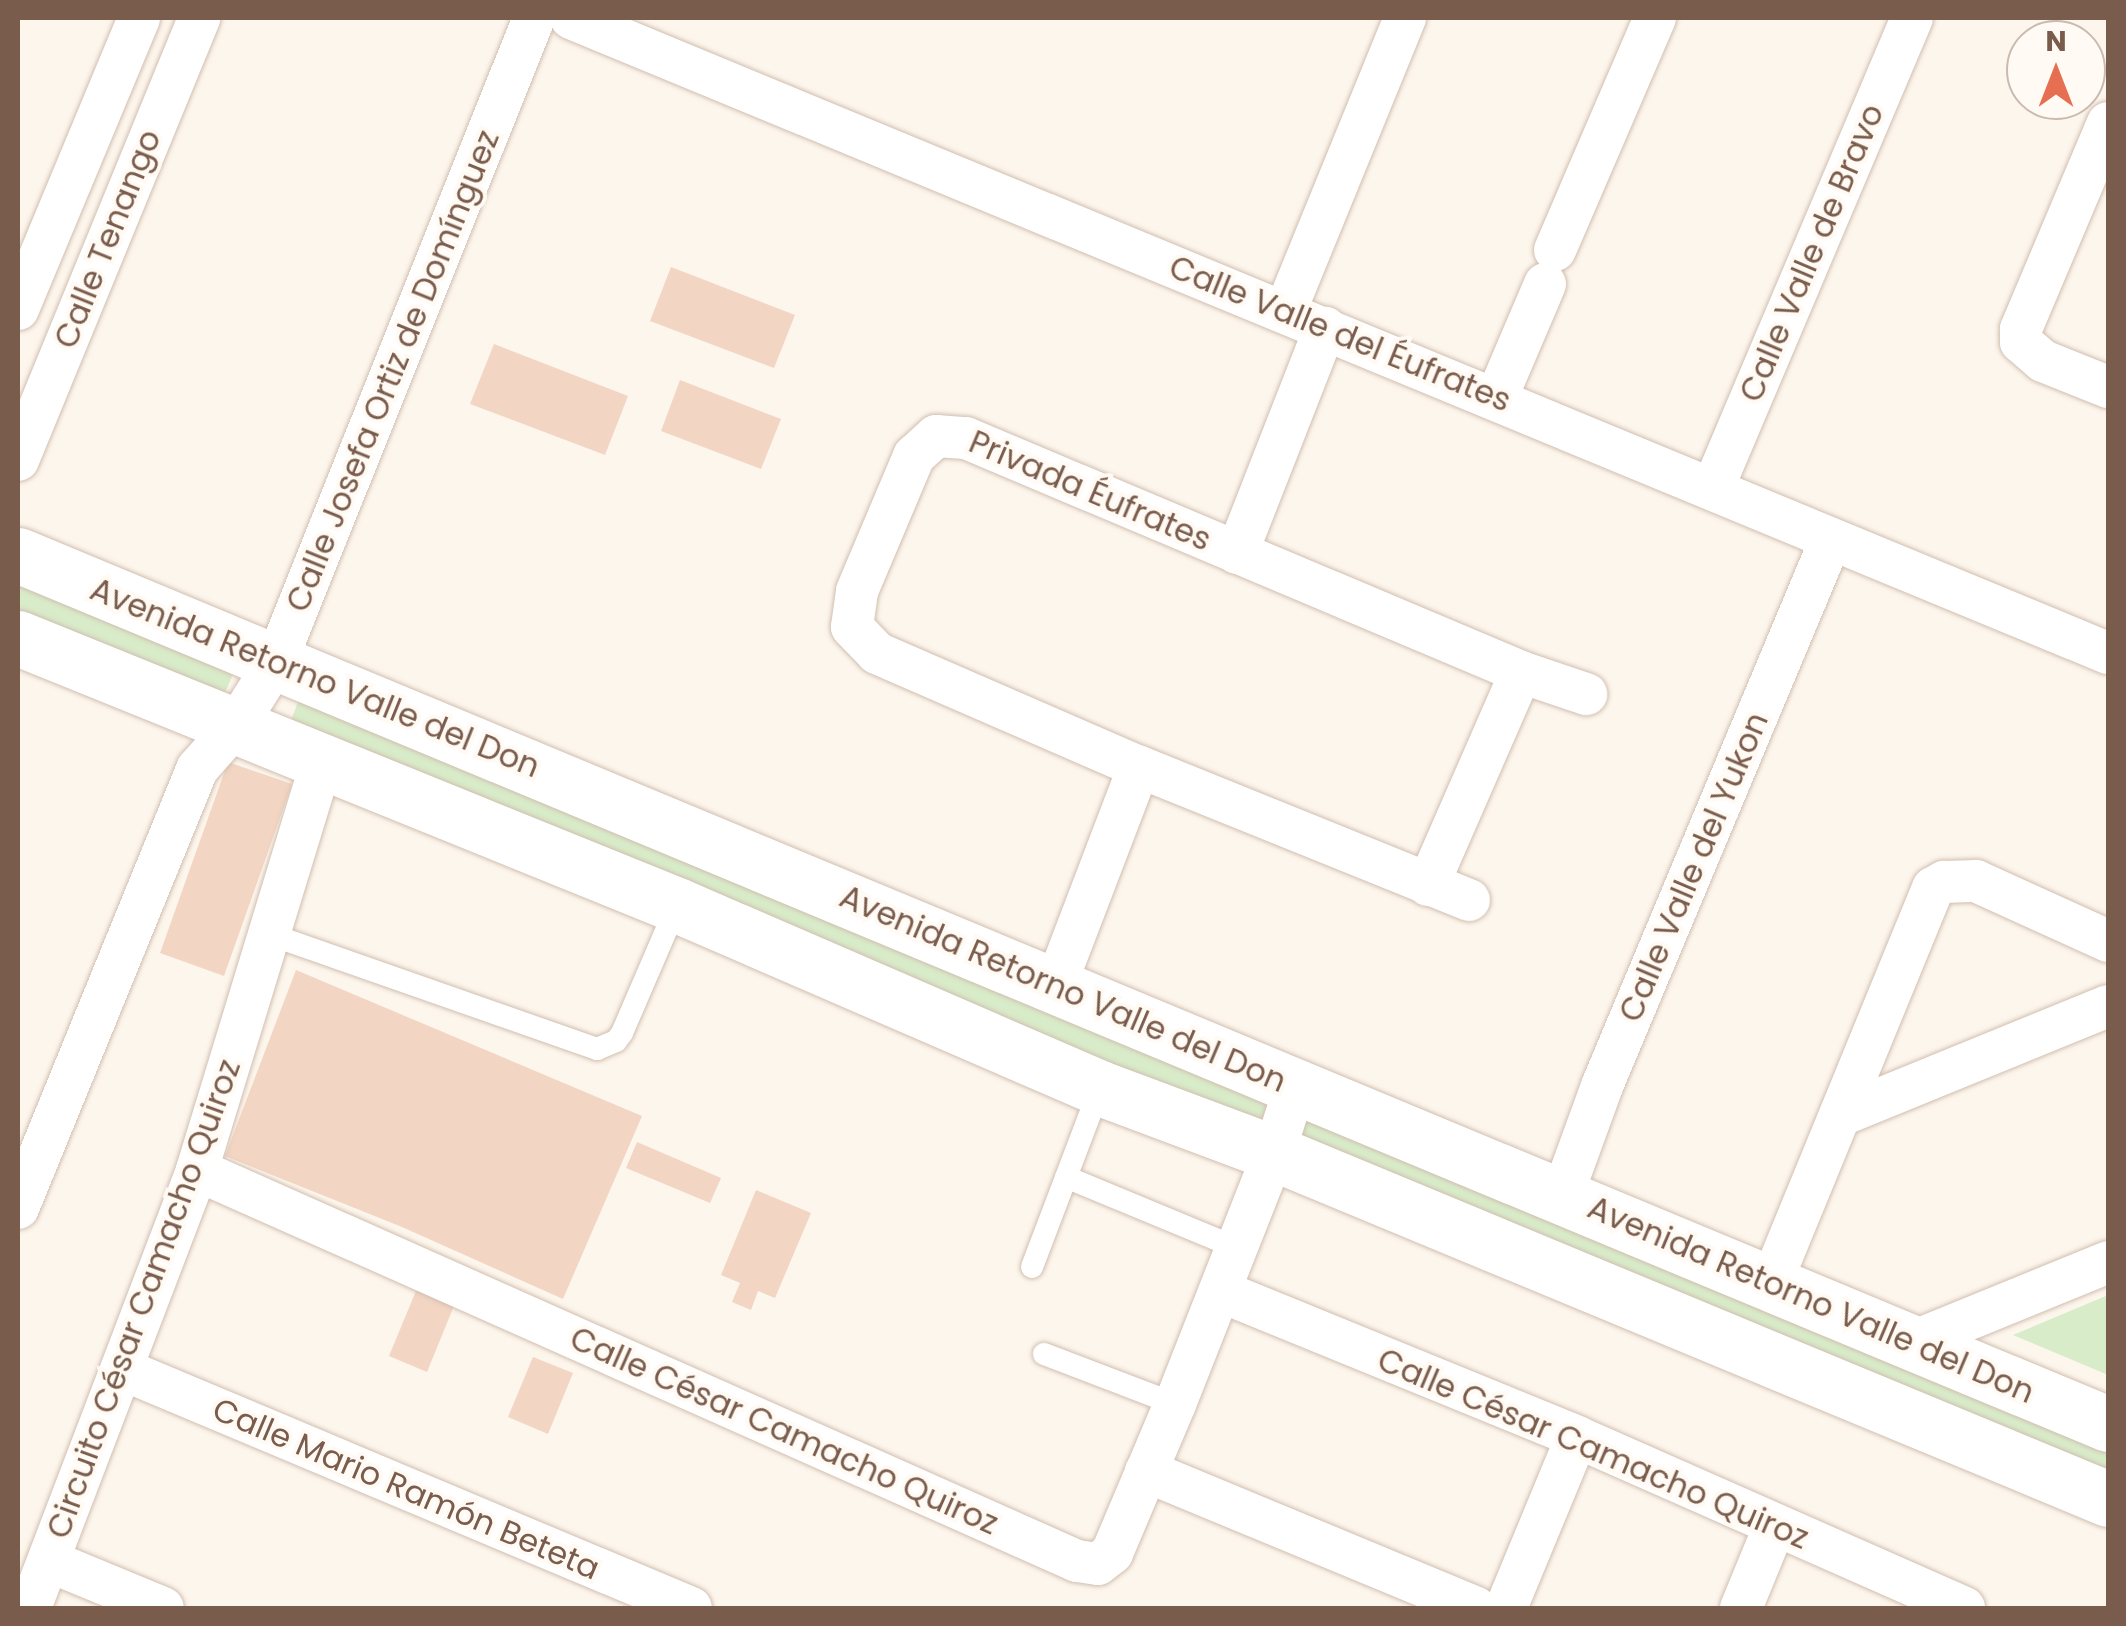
<!DOCTYPE html>
<html>
<head>
<meta charset="utf-8">
<style>
	body { margin:0 }
	#map { position:relative; width:2126px; height:1626px; overflow:hidden; background:#fdf6ec; font-family:Poppins,sans-serif }
	div>[style] { position:absolute }
	.green>* { inset:0; background:#d8ecc9 }
	.building>* { inset:0; background:#f3d5c3 }
	.roads { filter:drop-shadow(0 0 2px #d1beb0) drop-shadow(0 0 2px #d1beb0) }
	.lane>* { height:22px; margin:-11px; padding:0 11px; transform-origin:11px; border-radius:11px; background:#fff }
	.street>* { height:42px; margin:-21px; padding:0 21px; transform-origin:21px; border-radius:21px; background:#fff }
	.secondary>* { height:55px; margin:-27.5px; padding:0 27.5px; transform-origin:27.5px; border-radius:27.5px; background:#fff }
	span { translate:-50% -50%; white-space:nowrap; text-align:center; line-height:1.15; -webkit-text-stroke:8px #fffaf3; paint-order:stroke }
	.street-label { font-size:32px; color:#7a5c4d }
	.frame { position:absolute; inset:0; border:20px solid #7a5c4d; pointer-events:none }
	.north { position:absolute; left:2006px; top:20px; width:100px; height:100px; box-sizing:border-box; background:#fffaf3; border:2px solid #cabbb1; border-radius:50%; rotate:0deg; font-size:28px; font-weight:700; line-height:40px; text-align:center; color:#7a5c4d }
	.north::after { content:''; display:block; margin:auto; width:35px; height:45px; background:#e76f51; clip-path:polygon(50% 0,100% 100%,50% 72%,0 100%) }
</style>
</head>
<body>
<div id="map">
	<div class="green">
		<i style="clip-path:polygon(18px 571px,236px 667px,225px 693px,18px 625px)"></i>
		<i style="clip-path:polygon(300px 696px,2108px 1445px,2108px 1489px,287px 732px)"></i>
		<i style="clip-path:polygon(2108px 1295px,2108px 1375px,2013px 1335px)"></i>
	</div>
	<div class="building">
		<i style="clip-path:polygon(671px 267px,795px 315px,774px 368px,650px 321px)"></i>
		<i style="clip-path:polygon(494px 344px,628px 396px,605px 455px,470px 404px)"></i>
		<i style="clip-path:polygon(680px 380px,781px 419px,761px 469px,661px 431px)"></i>
		<i style="clip-path:polygon(228px 762px,292px 784px,224px 976px,160px 953px)"></i>
		<i style="clip-path:polygon(296px 970px,642px 1116px,563px 1299px,402px 1227px,225px 1156px)"></i>
		<i style="clip-path:polygon(637px 1142px,721px 1178px,710px 1203px,626px 1168px)"></i>
		<i style="clip-path:polygon(756px 1190px,811px 1213px,775px 1298px,758px 1291px,751px 1310px,732px 1302px,740px 1283px,721px 1275px)"></i>
		<i style="clip-path:polygon(418px 1286px,456px 1301px,427px 1372px,389px 1356px)"></i>
		<i style="clip-path:polygon(533px 1357px,573px 1373px,548px 1434px,508px 1417px)"></i>
	</div>
	<div class="roads">
		<div class="lane">
			<i style="left:269px;top:934px;width:348px;rotate:19.3deg"></i>
			<i style="left:597px;top:1049px;width:21px;rotate:-23deg"></i>
			<i style="left:616px;top:1041px;width:10px;rotate:-53deg"></i>
			<i style="left:622px;top:1033px;width:139px;rotate:-66.7deg"></i>
			<i style="left:1066px;top:1177px;width:185px;rotate:22.5deg"></i>
			<i style="left:1032px;top:1267px;width:191px;rotate:-69.2deg"></i>
			<i style="left:1044px;top:1354px;width:140px;rotate:20.9deg"></i>
		</div>
		<div class="street">
			<i style="left:571px;top:18px;width:1663px;rotate:22.45deg"></i>
			<i style="left:2108px;top:123px;width:224px;rotate:112.9deg"></i>
			<i style="left:2021px;top:329px;width:13px;rotate:90deg"></i>
			<i style="left:2021px;top:342px;width:29px;rotate:41deg"></i>
			<i style="left:2043px;top:361px;width:70px;rotate:21.8deg"></i>
			<i style="left:1555px;top:250px;width:253px;rotate:-66.7deg"></i>
			<i style="left:18px;top:309px;width:315px;rotate:-67.4deg"></i>
			<i style="left:1285px;top:312px;width:318px;rotate:-67.8deg"></i>
			<i style="left:1496px;top:399px;width:125px;rotate:-66.9deg"></i>
			<i style="left:18px;top:460px;width:478px;rotate:-67.7deg"></i>
			<i style="left:1713px;top:488px;width:510px;rotate:-67.05deg"></i>
			<i style="left:1237px;top:553px;width:242px;rotate:-68.6deg"></i>
			<i style="left:1428px;top:885px;width:232px;rotate:-66.4deg"></i>
			<i style="left:1469px;top:900px;width:356px;rotate:-158deg"></i>
			<i style="left:1139px;top:767px;width:286px;rotate:-156.5deg"></i>
			<i style="left:877px;top:653px;width:36px;rotate:-134deg"></i>
			<i style="left:852px;top:627px;width:36px;rotate:-82deg"></i>
			<i style="left:857px;top:591px;width:147px;rotate:-67.1deg"></i>
			<i style="left:914px;top:456px;width:30px;rotate:-42deg"></i>
			<i style="left:936px;top:436px;width:30px;rotate:4deg"></i>
			<i style="left:966px;top:438px;width:602px;rotate:22.86deg"></i>
			<i style="left:1521px;top:672px;width:69px;rotate:18.7deg"></i>
			<i style="left:1056px;top:984px;width:232px;rotate:-69.1deg"></i>
			<i style="left:1841px;top:1115px;width:288px;rotate:-22.2deg"></i>
			<i style="left:197px;top:1170px;width:963px;rotate:23.96deg"></i>
			<i style="left:1077px;top:1561px;width:21px;rotate:8deg"></i>
			<i style="left:1098px;top:1564px;width:18px;rotate:-38deg"></i>
			<i style="left:1112px;top:1553px;width:162px;rotate:-67.1deg"></i>
			<i style="left:1175px;top:1404px;width:270px;rotate:-68.5deg"></i>
			<i style="left:1274px;top:1153px;width:69px;rotate:-72.3deg"></i>
			<i style="left:1562px;top:1196px;width:117px;rotate:-70deg"></i>
			<i style="left:1602px;top:1086px;width:593px;rotate:-67.28deg"></i>
			<i style="left:18px;top:1208px;width:474px;rotate:-67.8deg"></i>
			<i style="left:197px;top:769px;width:60px;rotate:-48.4deg"></i>
			<i style="left:237px;top:724px;width:73px;rotate:-57.8deg"></i>
			<i style="left:276px;top:662px;width:694px;rotate:-68.17deg"></i>
			<i style="left:1771px;top:1283px;width:427px;rotate:-67.7deg"></i>
			<i style="left:1933px;top:888px;width:13px;rotate:-29deg"></i>
			<i style="left:1944px;top:882px;width:32px;rotate:-2deg"></i>
			<i style="left:1976px;top:881px;width:145px;rotate:24.4deg"></i>
			<i style="left:1220px;top:1291px;width:386px;rotate:22.2deg"></i>
			<i style="left:1577px;top:1437px;width:423px;rotate:23.8deg"></i>
			<i style="left:1910px;top:1343px;width:214px;rotate:-22.2deg"></i>
			<i style="left:122px;top:1369px;width:617px;rotate:22.78deg"></i>
			<i style="left:1146px;top:1471px;width:357px;rotate:22.5deg"></i>
			<i style="left:49px;top:1561px;width:123px;rotate:22.4deg"></i>
			<i style="left:30px;top:1608px;width:469px;rotate:-69.1deg"></i>
			<i style="left:197px;top:1170px;width:430px;rotate:-73deg"></i>
			<i style="left:1506px;top:1608px;width:185px;rotate:-67.5deg"></i>
			<i style="left:1741px;top:1608px;width:87px;rotate:-67.6deg"></i>
		</div>
		<div class="secondary">
			<i style="left:18px;top:555px;width:2263px;rotate:22.58deg"></i>
			<i style="left:18px;top:638px;width:711px;rotate:22.06deg"></i>
			<i style="left:677px;top:905px;width:461px;rotate:23.4deg"></i>
			<i style="left:1100px;top:1088px;width:186px;rotate:20.5deg"></i>
			<i style="left:1274px;top:1153px;width:903px;rotate:22.53deg"></i>
		</div>
	</div>
	<div class="street-label">
		<span style="left:108px;top:239px;rotate:-68deg">Calle Tenango</span>
		<span style="left:1812px;top:253px;rotate:-67deg">Calle Valle de Bravo</span>
		<span style="left:1340px;top:334px;rotate:22deg">Calle Valle del Éufrates</span>
		<span style="left:393px;top:371px;rotate:-68deg">Calle Josefa Ortiz de Domínguez</span>
		<span style="left:1090px;top:491px;rotate:23deg">Privada Éufrates</span>
		<span style="left:315px;top:678px;rotate:22deg">Avenida Retorno Valle del Don</span>
		<span style="left:1694px;top:867px;rotate:-67deg">Calle Valle del Yukon</span>
		<span style="left:1063px;top:989px;rotate:23deg">Avenida Retorno Valle del Don</span>
		<span style="left:144px;top:1299px;rotate:-70deg">Circuito César Camacho Quiroz</span>
		<span style="left:1811px;top:1300px;rotate:23deg">Avenida Retorno Valle del Don</span>
		<span style="left:784px;top:1431px;rotate:24deg">Calle César Camacho Quiroz</span>
		<span style="left:1593px;top:1449px;rotate:23deg">Calle César Camacho Quiroz</span>
		<span style="left:406px;top:1489px;rotate:23deg">Calle Mario Ramón Beteta</span>
	</div>
	<div class="frame"></div>
	<div class="north">N</div>
</div>
</body>
</html>
